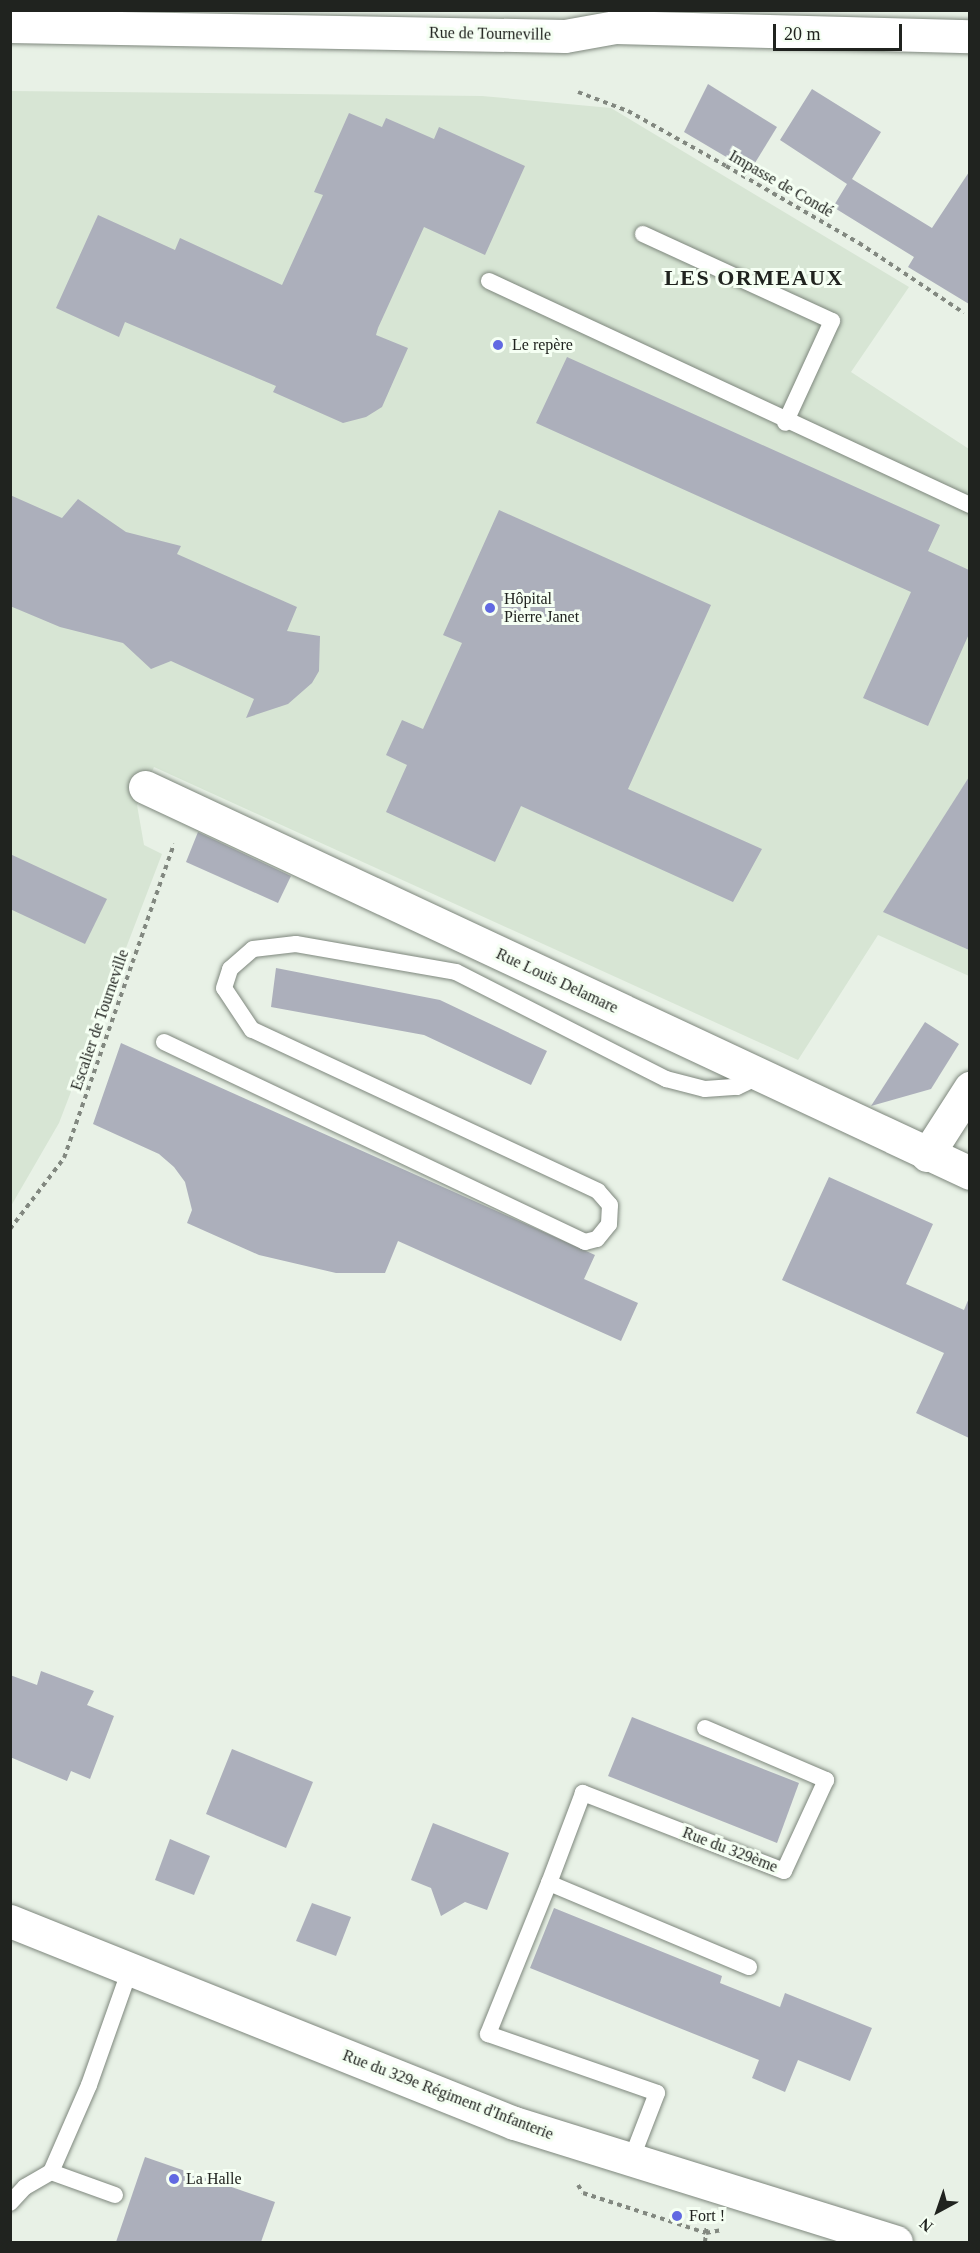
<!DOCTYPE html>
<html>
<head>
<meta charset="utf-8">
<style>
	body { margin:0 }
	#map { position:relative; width:980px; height:2253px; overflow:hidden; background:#e8f1e6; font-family:"Times New Roman",serif }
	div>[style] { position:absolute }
	.built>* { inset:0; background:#d7e5d4 }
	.building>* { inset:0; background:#acafbb }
	.path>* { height:4px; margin-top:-2px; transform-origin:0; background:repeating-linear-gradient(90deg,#828880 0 4.5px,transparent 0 9px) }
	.roads { filter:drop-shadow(0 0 2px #7e877d) drop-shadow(0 0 2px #7e877d) }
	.service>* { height:16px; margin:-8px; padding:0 8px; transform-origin:8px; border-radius:8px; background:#fff }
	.minor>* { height:33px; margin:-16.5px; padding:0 16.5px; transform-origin:16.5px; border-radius:16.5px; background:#fff }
	.tertiary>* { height:33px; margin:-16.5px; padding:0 16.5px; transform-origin:16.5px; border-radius:16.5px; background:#fff }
	.dots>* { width:16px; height:16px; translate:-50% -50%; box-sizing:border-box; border:3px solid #f5fff3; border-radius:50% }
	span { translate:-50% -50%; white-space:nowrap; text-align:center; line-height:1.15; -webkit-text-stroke:6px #f5fff3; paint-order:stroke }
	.street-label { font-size:16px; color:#20231f }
	.poi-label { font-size:16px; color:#20231f }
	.left { translate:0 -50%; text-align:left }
	.district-label { font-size:22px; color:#20231f; font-weight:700; letter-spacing:1.5px }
	.frame { position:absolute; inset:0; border:12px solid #20231f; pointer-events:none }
	.north { position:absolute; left:908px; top:2181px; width:60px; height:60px; -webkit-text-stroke:4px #f5fff3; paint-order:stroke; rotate:220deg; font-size:16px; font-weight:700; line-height:24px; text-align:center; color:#20231f }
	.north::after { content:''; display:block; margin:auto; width:21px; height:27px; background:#20231f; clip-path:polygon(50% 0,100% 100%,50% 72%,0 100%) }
	.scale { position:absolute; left:773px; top:24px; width:129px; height:27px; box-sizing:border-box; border:3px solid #20231f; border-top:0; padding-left:8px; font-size:18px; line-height:21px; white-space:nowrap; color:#20231f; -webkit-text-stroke:4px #f5fff3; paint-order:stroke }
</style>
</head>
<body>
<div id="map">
	<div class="built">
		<i style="clip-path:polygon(11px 91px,482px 96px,611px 108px,909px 287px,851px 372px,969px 449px,970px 792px,884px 912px,969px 950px,969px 976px,878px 935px,798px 1060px,154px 767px,137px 805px,144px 845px,162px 854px,59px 1123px,11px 1206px)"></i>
	</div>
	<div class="building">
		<i style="clip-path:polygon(708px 84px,777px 127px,750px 171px,684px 132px)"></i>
		<i style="clip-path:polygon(812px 89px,881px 132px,852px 179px,932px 228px,969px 172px,969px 304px,908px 267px,914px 257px,833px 207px,847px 184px,780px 140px)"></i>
		<i style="clip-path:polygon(349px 113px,382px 127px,386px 118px,434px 139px,439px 127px,525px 166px,485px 255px,424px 227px,378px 328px,376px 335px,408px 348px,382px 407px,366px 417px,343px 423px,273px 392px,276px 386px,125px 322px,119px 337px,56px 308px,98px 215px,175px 250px,180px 238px,282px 285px,323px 195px,314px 192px)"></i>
		<i style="clip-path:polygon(567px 357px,940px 525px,928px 551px,969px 570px,969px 634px,928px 726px,863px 698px,911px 592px,536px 423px)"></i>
		<i style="clip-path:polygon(10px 495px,62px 518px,78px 499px,126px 532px,181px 546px,177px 554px,297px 607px,287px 631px,320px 636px,319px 671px,312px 683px,288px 704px,246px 718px,254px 699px,171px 661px,151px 669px,123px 643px,60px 627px,10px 606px)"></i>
		<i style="clip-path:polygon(499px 510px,711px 605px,628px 789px,762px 849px,733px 902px,521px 806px,495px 862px,386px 812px,407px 765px,386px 755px,402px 720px,423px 729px,462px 643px,443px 635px)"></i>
		<i style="clip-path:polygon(969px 777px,969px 950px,883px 912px)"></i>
		<i style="clip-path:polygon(198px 832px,291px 876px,278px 903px,186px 862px)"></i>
		<i style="clip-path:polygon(10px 854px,107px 899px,85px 944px,10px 909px)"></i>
		<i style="clip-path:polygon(276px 968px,440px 1000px,547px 1051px,531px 1085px,424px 1035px,271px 1007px)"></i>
		<i style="clip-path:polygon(925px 1022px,959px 1044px,931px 1089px,871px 1106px)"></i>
		<i style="clip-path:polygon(121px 1043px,595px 1255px,584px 1279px,638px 1303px,621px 1341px,398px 1241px,385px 1273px,336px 1273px,259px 1255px,187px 1223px,192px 1210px,185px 1182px,174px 1167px,159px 1154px,93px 1124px)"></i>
		<i style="clip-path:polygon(829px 1177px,933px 1224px,906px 1284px,964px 1310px,969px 1298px,969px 1438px,916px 1413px,944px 1353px,782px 1280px)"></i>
		<i style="clip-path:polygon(41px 1671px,94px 1691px,87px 1705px,114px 1716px,90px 1779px,71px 1771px,67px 1781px,10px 1757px,10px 1675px,37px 1685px)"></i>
		<i style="clip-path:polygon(632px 1717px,799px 1783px,777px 1843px,608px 1776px)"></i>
		<i style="clip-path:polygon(232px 1749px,313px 1782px,286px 1848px,206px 1814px)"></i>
		<i style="clip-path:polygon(433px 1823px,509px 1853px,487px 1910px,465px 1902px,441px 1916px,431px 1888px,411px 1880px)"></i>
		<i style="clip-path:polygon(170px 1839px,210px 1856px,194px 1895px,155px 1880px)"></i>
		<i style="clip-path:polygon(312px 1903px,351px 1917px,336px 1956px,296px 1941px)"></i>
		<i style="clip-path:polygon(554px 1908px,722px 1976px,720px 1983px,780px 2007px,785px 1993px,872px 2028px,850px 2081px,798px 2060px,785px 2092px,752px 2078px,759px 2060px,530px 1968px)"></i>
		<i style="clip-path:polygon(145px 2157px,275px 2202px,261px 2242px,116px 2242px)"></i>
	</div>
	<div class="path">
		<i style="left:578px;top:92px;width:53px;rotate:20.8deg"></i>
		<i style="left:628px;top:111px;width:112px;rotate:29.3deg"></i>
		<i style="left:726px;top:166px;width:154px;rotate:30.1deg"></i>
		<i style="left:859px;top:243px;width:126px;rotate:33.7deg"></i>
		<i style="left:10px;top:1229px;width:89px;rotate:-52.7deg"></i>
		<i style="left:64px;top:1158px;width:333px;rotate:-70.7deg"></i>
		<i style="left:578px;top:2185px;width:9px;rotate:58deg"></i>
		<i style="left:583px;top:2193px;width:129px;rotate:18deg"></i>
		<i style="left:706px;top:2233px;width:16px;rotate:-11deg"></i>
		<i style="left:705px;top:2242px;width:18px;rotate:-84deg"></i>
	</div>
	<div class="roads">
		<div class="service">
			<i style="left:643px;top:234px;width:208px;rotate:24.7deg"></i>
			<i style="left:832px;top:321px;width:112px;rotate:114.7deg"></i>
			<i style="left:489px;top:281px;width:531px;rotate:24.97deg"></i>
			<i style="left:164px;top:1042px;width:466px;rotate:25.4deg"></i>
			<i style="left:585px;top:1242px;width:12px;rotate:-14deg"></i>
			<i style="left:597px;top:1239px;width:19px;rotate:-51deg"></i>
			<i style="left:609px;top:1224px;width:19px;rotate:-87deg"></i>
			<i style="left:610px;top:1205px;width:18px;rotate:-131deg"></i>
			<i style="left:598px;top:1191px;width:382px;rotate:-155deg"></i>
			<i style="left:252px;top:1030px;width:50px;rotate:-123.7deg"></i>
			<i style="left:224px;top:988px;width:20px;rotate:-72deg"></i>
			<i style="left:230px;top:969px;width:30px;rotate:-41deg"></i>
			<i style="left:253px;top:949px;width:43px;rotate:-6.6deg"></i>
			<i style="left:296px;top:944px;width:162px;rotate:9.9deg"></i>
			<i style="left:456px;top:972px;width:236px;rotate:27deg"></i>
			<i style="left:666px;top:1079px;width:40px;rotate:14.4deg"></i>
			<i style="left:705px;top:1089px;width:32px;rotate:-4deg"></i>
			<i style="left:737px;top:1087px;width:25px;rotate:-26deg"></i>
			<i style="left:705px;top:1728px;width:132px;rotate:23.3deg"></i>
			<i style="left:826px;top:1780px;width:100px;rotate:114.8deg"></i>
			<i style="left:784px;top:1871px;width:216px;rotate:-158.8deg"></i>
			<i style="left:583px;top:1793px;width:96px;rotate:110.7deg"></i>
			<i style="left:549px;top:1883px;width:217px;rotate:22.8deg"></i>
			<i style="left:549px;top:1883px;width:163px;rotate:112deg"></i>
			<i style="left:488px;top:2034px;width:179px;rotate:19.2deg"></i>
			<i style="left:657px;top:2093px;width:72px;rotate:111.2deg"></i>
			<i style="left:51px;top:2172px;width:68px;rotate:19.8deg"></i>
			<i style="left:10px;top:2203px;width:22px;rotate:-47deg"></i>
			<i style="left:25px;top:2187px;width:30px;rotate:-30deg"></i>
			<i style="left:51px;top:2172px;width:95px;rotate:-66.4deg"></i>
			<i style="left:89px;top:2085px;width:123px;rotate:-70.5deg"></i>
		</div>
		<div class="minor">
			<i style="left:10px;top:26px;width:555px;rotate:1.03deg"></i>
			<i style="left:565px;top:36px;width:51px;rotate:-10.2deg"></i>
			<i style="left:615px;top:27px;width:355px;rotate:1.5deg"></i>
			<i style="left:145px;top:787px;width:911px;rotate:25.07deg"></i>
			<i style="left:927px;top:1155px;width:80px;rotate:-57.3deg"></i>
		</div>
		<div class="tertiary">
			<i style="left:10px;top:1921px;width:543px;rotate:21.84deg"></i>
			<i style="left:514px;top:2123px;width:400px;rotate:17.3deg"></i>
		</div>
	</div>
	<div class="dots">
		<i style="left:498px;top:345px;background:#6169e2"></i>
		<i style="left:490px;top:608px;background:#6169e2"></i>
		<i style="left:174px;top:2179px;background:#6169e2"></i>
		<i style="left:677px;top:2216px;background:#6169e2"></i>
	</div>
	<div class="street-label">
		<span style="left:490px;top:34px;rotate:1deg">Rue de Tourneville</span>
		<span style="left:781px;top:184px;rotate:30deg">Impasse de Condé</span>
		<span style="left:557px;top:981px;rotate:25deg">Rue Louis Delamare</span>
		<span style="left:100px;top:1020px;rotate:-71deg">Escalier de Tourneville</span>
		<span style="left:730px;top:1850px;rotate:21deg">Rue du 329ème</span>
		<span style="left:448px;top:2095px;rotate:21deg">Rue du 329e Régiment d'Infanterie</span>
	</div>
	<div class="poi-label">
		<span class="left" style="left:512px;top:345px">Le repère</span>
		<span class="left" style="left:504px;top:608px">Hôpital<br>Pierre Janet</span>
		<span class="left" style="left:186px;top:2179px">La Halle</span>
		<span class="left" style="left:689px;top:2216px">Fort !</span>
	</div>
	<div class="district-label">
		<span style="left:754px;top:278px">LES ORMEAUX</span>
	</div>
	<div class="frame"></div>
	<div class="north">N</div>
	<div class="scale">20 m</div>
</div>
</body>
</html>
